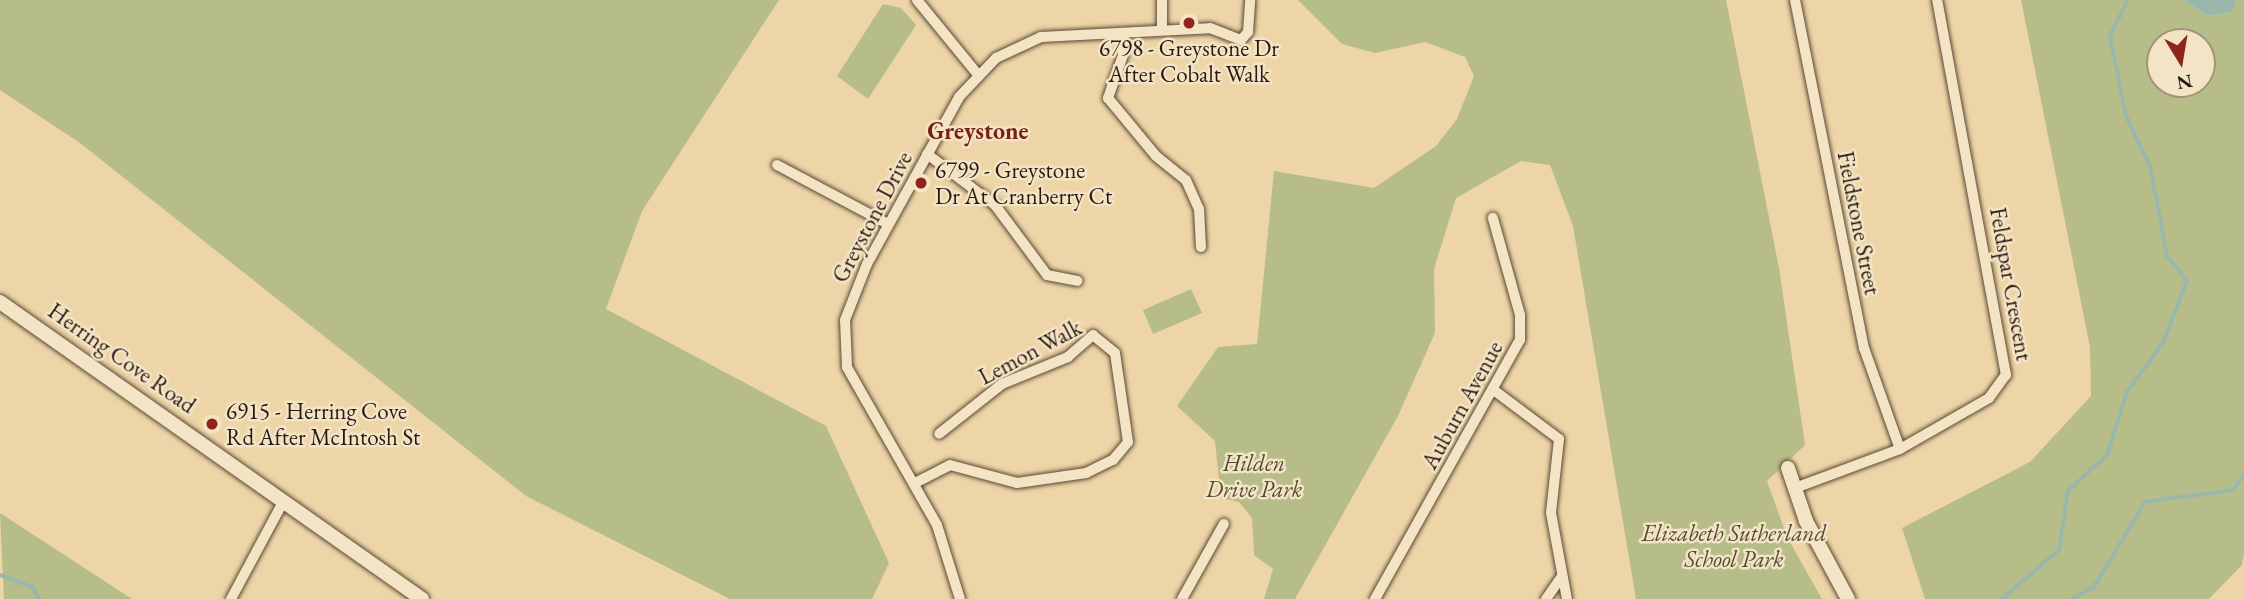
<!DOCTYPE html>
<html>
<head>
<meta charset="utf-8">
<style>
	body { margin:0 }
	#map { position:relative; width:2244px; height:599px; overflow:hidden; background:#edd5a7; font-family:"EB Garamond",serif }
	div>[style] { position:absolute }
	.green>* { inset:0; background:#b7bd88 }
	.water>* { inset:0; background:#99b8ab }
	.stream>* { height:3.5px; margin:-1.75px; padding:0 1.75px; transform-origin:1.75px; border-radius:1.75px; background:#99b8ab }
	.roads { filter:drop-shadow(0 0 2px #5b4835) drop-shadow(0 0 2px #5b4835) }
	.street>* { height:10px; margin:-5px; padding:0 5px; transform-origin:5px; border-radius:5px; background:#f3e4c6 }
	.secondary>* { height:14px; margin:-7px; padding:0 7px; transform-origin:7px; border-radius:7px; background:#f3e4c6 }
	.dots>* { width:19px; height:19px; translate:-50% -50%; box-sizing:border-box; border:4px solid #f3e4c6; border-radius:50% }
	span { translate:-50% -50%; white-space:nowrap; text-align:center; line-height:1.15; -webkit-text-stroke:5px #f3e4c6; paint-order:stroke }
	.poi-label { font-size:23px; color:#2a190f }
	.left { translate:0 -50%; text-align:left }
	.street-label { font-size:23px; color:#2a190f }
	.park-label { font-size:23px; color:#544a33; font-style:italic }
	.neighbourhood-label { font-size:24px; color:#7a1f14; font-weight:700 }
	.north { position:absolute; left:2146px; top:28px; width:70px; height:70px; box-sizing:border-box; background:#f3e4c6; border:2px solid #a3937d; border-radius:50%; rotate:169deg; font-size:19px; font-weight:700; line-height:28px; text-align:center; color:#2a190f }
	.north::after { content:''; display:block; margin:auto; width:24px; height:32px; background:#8f2418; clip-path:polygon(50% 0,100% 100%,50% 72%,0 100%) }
</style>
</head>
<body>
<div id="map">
	<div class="green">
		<i style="clip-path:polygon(0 0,779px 0,642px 211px,606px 309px,826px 426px,889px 563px,872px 599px,730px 599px,526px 496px,80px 143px,0 90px)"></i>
		<i style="clip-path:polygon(1298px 0,1726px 0,1779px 268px,1805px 445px,1767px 481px,1787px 537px,1822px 599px,1636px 599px,1573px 226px,1550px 165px,1521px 161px,1456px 198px,1434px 269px,1435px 333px,1398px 416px,1295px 599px,1264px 599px,1273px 569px,1254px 555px,1252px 518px,1239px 502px,1221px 498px,1215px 441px,1177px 406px,1218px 347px,1257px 344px,1274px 171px,1374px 188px,1436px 146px,1457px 119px,1474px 76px,1465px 57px,1425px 42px,1375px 53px,1342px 44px)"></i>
		<i style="clip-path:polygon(evenodd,2021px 0,2183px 0,2208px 16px,2231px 12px,2236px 0,2244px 0,2244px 554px,2242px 565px,2209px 599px,1925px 599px,1902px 528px,2030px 462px,2091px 396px,2090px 347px,2021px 0,2160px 42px,2202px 42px,2202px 84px,2160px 84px,2160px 42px)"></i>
		<i style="clip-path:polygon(883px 4px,901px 8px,916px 25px,868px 99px,837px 76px)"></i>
		<i style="clip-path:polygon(1191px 289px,1202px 313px,1153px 334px,1143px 310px)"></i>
		<i style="clip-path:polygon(0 513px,132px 599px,4px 599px)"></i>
	</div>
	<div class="water">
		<i style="clip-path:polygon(2183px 0,2236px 0,2232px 12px,2208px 16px)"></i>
	</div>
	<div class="stream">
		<i style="left:0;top:575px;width:35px;rotate:20deg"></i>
		<i style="left:33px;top:587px;width:13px;rotate:63deg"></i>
		<i style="left:2002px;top:599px;width:75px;rotate:-40.7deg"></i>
		<i style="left:2059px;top:550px;width:60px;rotate:-81.3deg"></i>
		<i style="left:2068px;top:491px;width:53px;rotate:-42.7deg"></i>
		<i style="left:2107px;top:455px;width:66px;rotate:-72.4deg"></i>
		<i style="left:2127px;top:392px;width:61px;rotate:-53.7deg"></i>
		<i style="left:2163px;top:343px;width:66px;rotate:-68.8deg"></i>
		<i style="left:2187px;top:281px;width:32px;rotate:-129deg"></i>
		<i style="left:2167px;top:256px;width:91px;rotate:-100.8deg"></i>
		<i style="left:2150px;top:167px;width:56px;rotate:-115.2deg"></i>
		<i style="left:2126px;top:116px;width:82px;rotate:-101.3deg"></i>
		<i style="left:2110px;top:36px;width:40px;rotate:-63.4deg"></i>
		<i style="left:2072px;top:599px;width:25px;rotate:-29deg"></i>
		<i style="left:2094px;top:587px;width:99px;rotate:-59deg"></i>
		<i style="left:2145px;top:502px;width:89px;rotate:-7.8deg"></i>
		<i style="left:2233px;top:490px;width:19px;rotate:-54deg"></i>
	</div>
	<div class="roads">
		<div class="street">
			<i style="left:917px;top:0;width:98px;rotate:50.8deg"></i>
			<i style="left:1795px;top:0;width:355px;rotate:78.8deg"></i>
			<i style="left:1864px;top:348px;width:107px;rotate:70.4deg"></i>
			<i style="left:1162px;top:30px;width:30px;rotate:-90deg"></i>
			<i style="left:1123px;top:33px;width:22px;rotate:90deg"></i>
			<i style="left:1123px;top:55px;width:46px;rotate:109.2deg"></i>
			<i style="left:1108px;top:98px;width:75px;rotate:50.4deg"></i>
			<i style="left:1156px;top:156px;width:38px;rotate:39deg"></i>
			<i style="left:1186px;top:180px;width:32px;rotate:66deg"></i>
			<i style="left:1199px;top:209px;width:38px;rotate:87deg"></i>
			<i style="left:927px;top:154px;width:85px;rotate:36.9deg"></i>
			<i style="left:995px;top:205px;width:87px;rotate:53.4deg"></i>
			<i style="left:1047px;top:275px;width:31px;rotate:11deg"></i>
			<i style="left:777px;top:165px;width:126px;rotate:28deg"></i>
			<i style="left:1495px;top:391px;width:80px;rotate:36.9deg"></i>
			<i style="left:1559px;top:439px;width:74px;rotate:96.2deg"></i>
			<i style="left:1551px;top:513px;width:87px;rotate:79.5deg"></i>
			<i style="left:915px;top:483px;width:39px;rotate:-27deg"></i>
			<i style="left:950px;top:465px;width:69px;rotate:15deg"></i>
			<i style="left:1017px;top:483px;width:70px;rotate:-8.2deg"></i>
			<i style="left:1086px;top:473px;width:30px;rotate:-26deg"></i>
			<i style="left:1113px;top:460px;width:23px;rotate:-50deg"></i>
			<i style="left:1128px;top:442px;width:90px;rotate:-98.3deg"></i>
			<i style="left:1115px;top:353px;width:28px;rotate:-141deg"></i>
			<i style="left:1093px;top:335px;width:33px;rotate:139deg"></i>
			<i style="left:1068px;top:357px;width:71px;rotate:157.8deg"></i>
			<i style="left:1002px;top:384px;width:80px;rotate:141.6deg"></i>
			<i style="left:1795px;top:488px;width:112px;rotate:-20.4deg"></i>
			<i style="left:1900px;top:449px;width:103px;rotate:-29.8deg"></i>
			<i style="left:1989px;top:398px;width:29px;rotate:-54deg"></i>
			<i style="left:2006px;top:375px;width:381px;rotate:-100.4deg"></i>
			<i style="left:231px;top:599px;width:112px;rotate:-61.8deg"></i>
			<i style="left:960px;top:599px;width:77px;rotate:-107.3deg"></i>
			<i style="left:937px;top:525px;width:182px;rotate:-119.7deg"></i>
			<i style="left:847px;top:367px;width:47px;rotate:-92.4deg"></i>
			<i style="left:845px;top:320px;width:60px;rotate:-68.6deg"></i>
			<i style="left:867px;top:264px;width:191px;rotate:-61.1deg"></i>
			<i style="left:959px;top:97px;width:54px;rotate:-46.5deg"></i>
			<i style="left:996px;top:58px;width:50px;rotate:-25deg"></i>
			<i style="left:1041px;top:37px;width:169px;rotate:-3deg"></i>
			<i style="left:1210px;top:28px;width:33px;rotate:21deg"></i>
			<i style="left:1241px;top:40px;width:11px;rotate:-49deg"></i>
			<i style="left:1248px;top:32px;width:32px;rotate:-86deg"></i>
			<i style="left:1182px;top:599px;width:86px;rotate:-60.8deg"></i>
			<i style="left:1375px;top:599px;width:297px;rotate:-60.8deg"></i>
			<i style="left:1520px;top:340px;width:25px;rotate:-90deg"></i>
			<i style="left:1520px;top:315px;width:101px;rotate:-105.6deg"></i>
			<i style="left:1546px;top:599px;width:28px;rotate:-55deg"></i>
		</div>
		<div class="secondary">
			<i style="left:0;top:302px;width:516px;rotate:35.14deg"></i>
			<i style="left:1788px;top:468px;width:56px;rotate:71.2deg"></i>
			<i style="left:1806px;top:521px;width:89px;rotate:61.7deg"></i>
		</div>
	</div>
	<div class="dots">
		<i style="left:1189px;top:23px;background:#8f2418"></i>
		<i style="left:921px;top:183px;background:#8f2418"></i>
		<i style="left:212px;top:424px;background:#8f2418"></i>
	</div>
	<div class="poi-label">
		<span style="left:1189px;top:61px">6798 - Greystone Dr<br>After Cobalt Walk</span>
		<span class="left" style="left:935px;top:183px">6799 - Greystone<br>Dr At Cranberry Ct</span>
		<span class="left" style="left:226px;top:424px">6915 - Herring Cove<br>Rd After McIntosh St</span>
	</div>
	<div class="street-label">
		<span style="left:872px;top:217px;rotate:-62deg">Greystone Drive</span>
		<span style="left:1859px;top:223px;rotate:79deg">Fieldstone Street</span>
		<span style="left:2011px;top:284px;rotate:80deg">Feldspar Crescent</span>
		<span style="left:1030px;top:352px;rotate:-28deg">Lemon Walk</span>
		<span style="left:122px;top:358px;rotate:35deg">Herring Cove Road</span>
		<span style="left:1462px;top:405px;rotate:-61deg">Auburn Avenue</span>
	</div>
	<div class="park-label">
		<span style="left:1254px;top:476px">Hilden<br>Drive Park</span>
		<span style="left:1734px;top:546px">Elizabeth Sutherland<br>School Park</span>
	</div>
	<div class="neighbourhood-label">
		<span style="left:978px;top:131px">Greystone</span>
	</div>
	<div class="north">N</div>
</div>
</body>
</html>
